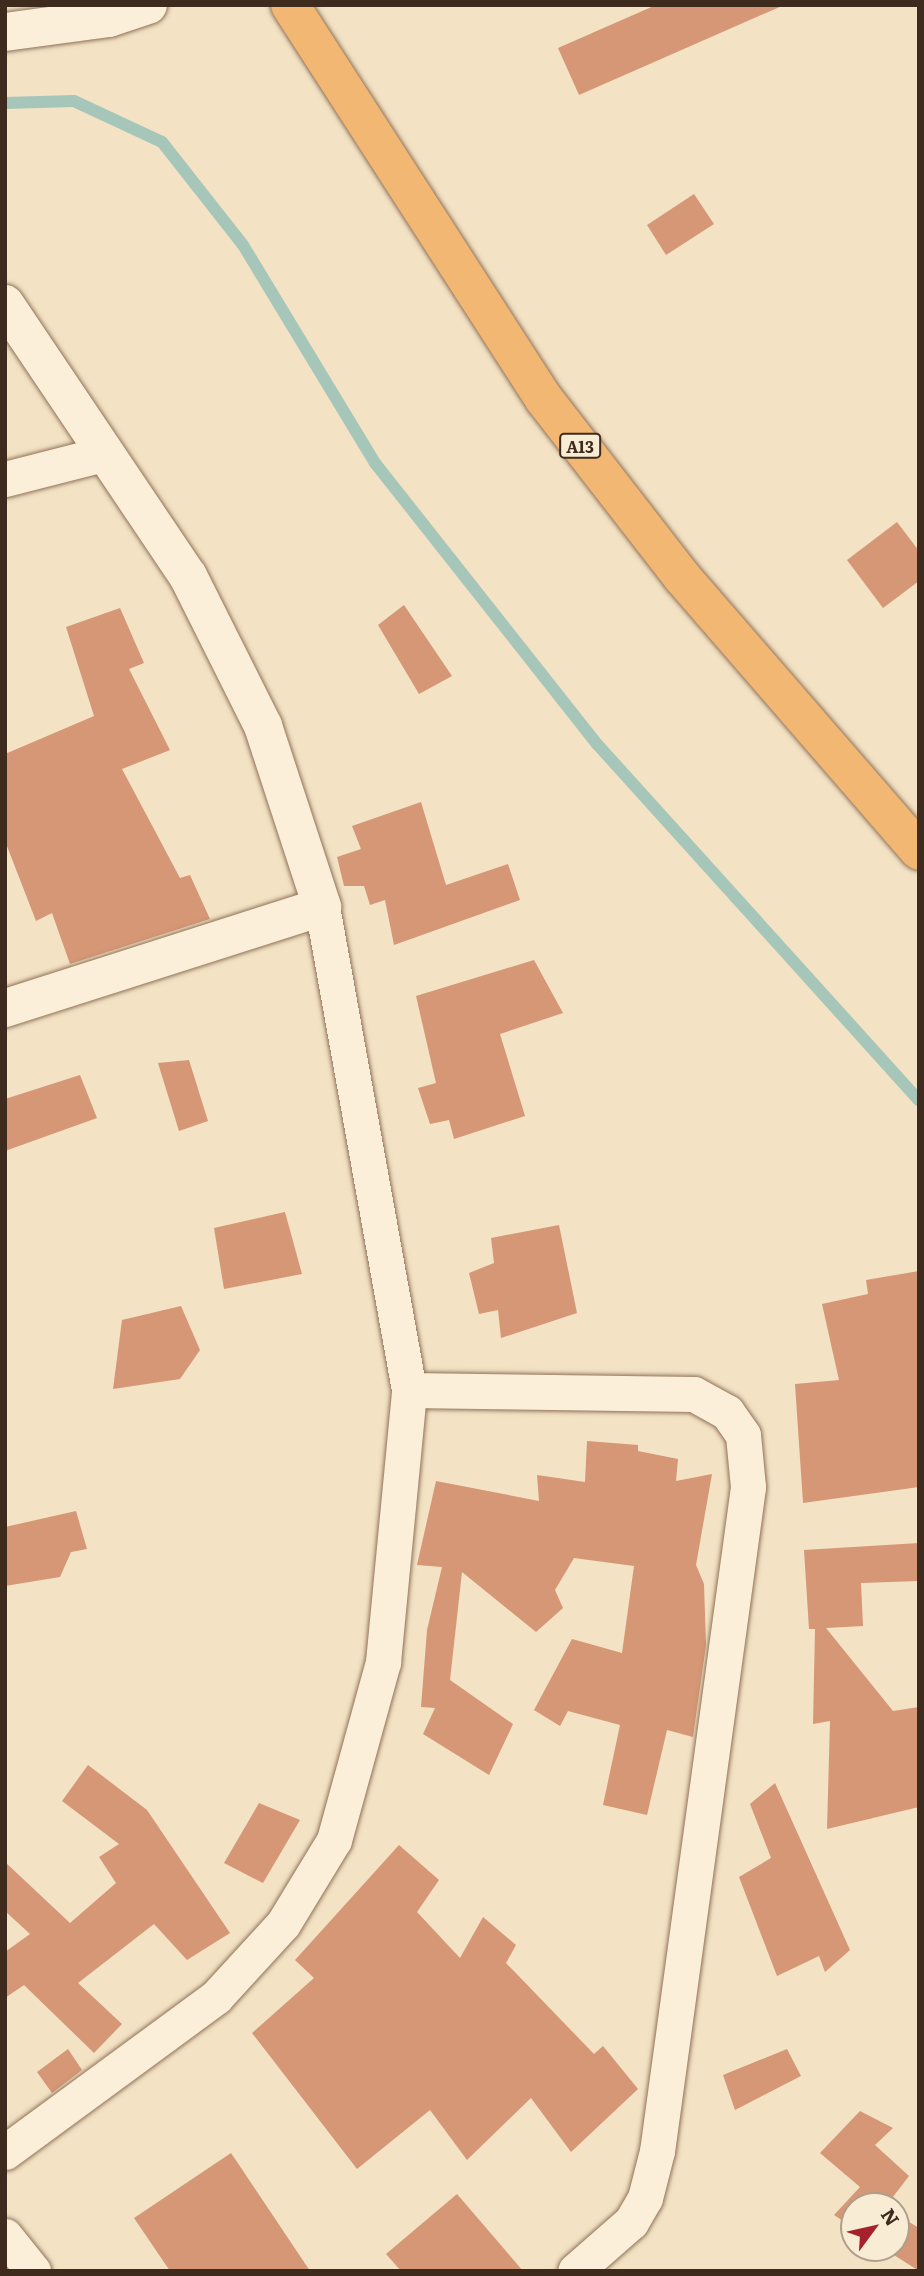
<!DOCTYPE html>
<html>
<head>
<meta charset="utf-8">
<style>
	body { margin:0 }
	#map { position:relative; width:924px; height:2276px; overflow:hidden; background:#f3e2c4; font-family:Literata,serif }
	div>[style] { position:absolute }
	.stream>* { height:12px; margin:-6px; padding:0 6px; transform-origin:6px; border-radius:6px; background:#a6c6ba }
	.building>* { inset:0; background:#d59776 }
	.roads { filter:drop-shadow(0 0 2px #907258) drop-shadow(0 0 2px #907258) }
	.minor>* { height:35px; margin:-17.5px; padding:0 17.5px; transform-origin:17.5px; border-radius:17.5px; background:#fcefd9 }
	.tertiary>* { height:38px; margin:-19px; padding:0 19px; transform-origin:19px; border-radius:19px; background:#fcefd9 }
	.trunk>* { height:38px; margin:-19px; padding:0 19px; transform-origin:19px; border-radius:19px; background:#f2b873 }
	span { translate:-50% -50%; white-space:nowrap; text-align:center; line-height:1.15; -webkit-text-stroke:7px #f9ecd5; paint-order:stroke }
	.shield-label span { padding:2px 5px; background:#f9ecd5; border:2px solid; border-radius:5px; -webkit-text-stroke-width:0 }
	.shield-label { font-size:16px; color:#3e2b1e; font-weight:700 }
	.frame { position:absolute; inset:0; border:7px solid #3e2b1e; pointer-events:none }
	.north { position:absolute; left:840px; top:2192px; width:70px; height:70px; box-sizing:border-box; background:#f9ecd5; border:2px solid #ae9f8c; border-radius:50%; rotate:57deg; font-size:19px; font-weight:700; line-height:28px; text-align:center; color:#3e2b1e }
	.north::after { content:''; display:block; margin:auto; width:24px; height:32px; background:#a5212b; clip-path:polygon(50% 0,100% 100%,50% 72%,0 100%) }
</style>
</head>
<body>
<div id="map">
	<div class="stream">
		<i style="left:5px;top:103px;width:69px;rotate:-1.7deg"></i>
		<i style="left:74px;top:101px;width:97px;rotate:25deg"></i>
		<i style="left:162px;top:142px;width:131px;rotate:51.8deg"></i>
		<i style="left:243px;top:245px;width:255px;rotate:58.8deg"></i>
		<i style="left:375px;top:463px;width:358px;rotate:51.7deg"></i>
		<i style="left:597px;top:744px;width:480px;rotate:47.9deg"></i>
	</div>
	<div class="building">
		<i style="clip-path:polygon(656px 5px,784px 5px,579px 95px,558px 48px)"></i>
		<i style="clip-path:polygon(694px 194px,714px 224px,666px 255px,647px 225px)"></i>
		<i style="clip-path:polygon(897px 522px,919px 551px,919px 581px,883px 608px,847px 560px)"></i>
		<i style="clip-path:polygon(404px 605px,452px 676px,419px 694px,378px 625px)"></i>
		<i style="clip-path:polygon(120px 608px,144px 663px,129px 669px,170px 750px,122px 769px,180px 878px,190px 875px,210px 919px,70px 964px,52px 913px,36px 921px,5px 841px,5px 754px,94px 716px,66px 627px)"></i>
		<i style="clip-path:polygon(421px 802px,446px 885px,508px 864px,520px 900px,394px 945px,385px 900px,370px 905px,364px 886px,344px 886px,337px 857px,361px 849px,352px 826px)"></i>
		<i style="clip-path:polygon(534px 960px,563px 1013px,500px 1034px,525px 1116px,454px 1139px,449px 1120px,430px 1124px,418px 1088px,436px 1083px,416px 996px)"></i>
		<i style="clip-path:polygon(189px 1060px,208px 1121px,179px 1131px,158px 1063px)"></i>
		<i style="clip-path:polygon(80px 1075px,97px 1118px,5px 1151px,5px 1099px)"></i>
		<i style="clip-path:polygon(285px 1212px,302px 1274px,224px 1289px,214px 1228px)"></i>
		<i style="clip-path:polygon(559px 1225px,577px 1313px,501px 1338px,498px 1310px,479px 1314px,469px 1273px,494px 1263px,491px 1238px)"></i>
		<i style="clip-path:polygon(919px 1271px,919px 1487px,803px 1503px,795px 1384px,839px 1380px,822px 1304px,868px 1294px,866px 1280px)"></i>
		<i style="clip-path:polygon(181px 1306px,200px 1350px,180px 1379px,113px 1389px,122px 1320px)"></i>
		<i style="clip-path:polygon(587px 1441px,638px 1445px,638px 1451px,678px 1459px,676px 1481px,712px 1474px,696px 1565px,704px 1584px,706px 1645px,693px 1737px,667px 1730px,647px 1815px,603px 1805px,620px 1725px,568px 1711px,560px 1726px,534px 1710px,572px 1639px,622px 1653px,634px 1566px,574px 1558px,555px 1590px,563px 1608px,536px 1632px,462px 1572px,450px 1680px,513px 1724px,489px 1775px,423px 1734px,435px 1708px,421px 1707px,427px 1630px,442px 1567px,417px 1565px,436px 1481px,539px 1501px,537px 1475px,585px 1482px)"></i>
		<i style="clip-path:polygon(76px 1511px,87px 1549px,71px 1552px,60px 1577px,5px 1586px,5px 1527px)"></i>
		<i style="clip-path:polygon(919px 1543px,919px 1581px,861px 1583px,863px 1626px,826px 1628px,893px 1711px,919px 1707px,919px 1807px,827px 1829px,830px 1721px,813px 1724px,815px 1629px,809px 1629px,804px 1550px)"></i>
		<i style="clip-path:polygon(88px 1765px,147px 1810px,230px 1933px,187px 1960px,154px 1924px,78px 1983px,122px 2024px,94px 2053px,24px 1985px,5px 1998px,5px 1952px,30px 1934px,5px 1911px,5px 1862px,70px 1923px,116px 1883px,99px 1857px,119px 1844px,62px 1801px)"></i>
		<i style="clip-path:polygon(775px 1783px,850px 1950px,825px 1972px,819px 1956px,777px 1976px,739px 1877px,771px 1858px,750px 1804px)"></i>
		<i style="clip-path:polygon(259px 1803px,300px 1820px,263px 1883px,224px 1863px)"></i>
		<i style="clip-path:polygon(399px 1845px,439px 1880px,417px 1912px,460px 1958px,483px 1917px,516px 1945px,506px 1963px,594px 2054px,603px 2046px,638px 2089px,571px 2152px,531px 2098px,467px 2160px,430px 2110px,357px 2169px,252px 2033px,314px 1978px,295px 1960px)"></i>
		<i style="clip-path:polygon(68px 2049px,82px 2070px,52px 2093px,37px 2072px)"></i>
		<i style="clip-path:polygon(787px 2049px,801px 2076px,735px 2110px,723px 2075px)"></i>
		<i style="clip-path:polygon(860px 2111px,893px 2128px,875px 2145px,909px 2176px,886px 2206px,854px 2206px,854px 2228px,834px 2215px,860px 2187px,820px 2153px)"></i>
		<i style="clip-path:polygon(231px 2153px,310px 2271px,170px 2271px,134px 2218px)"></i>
		<i style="clip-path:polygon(457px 2194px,523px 2271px,401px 2271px,386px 2254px)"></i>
		<i style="clip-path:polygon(896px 2214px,919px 2228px,919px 2271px,883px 2248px,896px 2248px)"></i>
	</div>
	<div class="roads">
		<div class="minor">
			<i style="left:5px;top:479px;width:101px;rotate:-14.3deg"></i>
			<i style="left:409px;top:1390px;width:285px;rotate:0.8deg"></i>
			<i style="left:694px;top:1394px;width:38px;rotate:29deg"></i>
			<i style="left:727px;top:1412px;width:28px;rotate:55deg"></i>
			<i style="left:743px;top:1435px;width:52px;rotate:84.5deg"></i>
			<i style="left:748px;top:1487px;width:670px;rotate:97.8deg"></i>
			<i style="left:657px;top:2151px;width:49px;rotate:104.3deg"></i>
			<i style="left:645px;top:2198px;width:28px;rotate:120deg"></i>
			<i style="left:631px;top:2222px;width:74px;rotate:138.8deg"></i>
			<i style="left:5px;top:2152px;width:262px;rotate:-36.3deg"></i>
			<i style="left:216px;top:1997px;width:99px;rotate:-47.5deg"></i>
			<i style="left:283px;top:1924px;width:98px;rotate:-58.7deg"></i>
			<i style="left:334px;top:1840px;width:185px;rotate:-74.6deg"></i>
			<i style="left:383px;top:1662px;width:273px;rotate:-84.5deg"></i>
			<i style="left:409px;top:1390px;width:491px;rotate:-100.2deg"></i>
			<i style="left:5px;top:2236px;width:45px;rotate:51.3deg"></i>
		</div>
		<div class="tertiary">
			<i style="left:5px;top:32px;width:105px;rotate:-7.7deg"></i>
			<i style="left:109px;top:18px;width:41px;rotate:-18.4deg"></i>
			<i style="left:5px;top:304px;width:328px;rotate:56.1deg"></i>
			<i style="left:188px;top:576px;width:168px;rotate:63.4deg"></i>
			<i style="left:263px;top:726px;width:190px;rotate:71.9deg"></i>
			<i style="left:322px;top:907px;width:333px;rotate:162.3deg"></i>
		</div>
		<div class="trunk">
			<i style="left:290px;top:5px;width:469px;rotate:57.2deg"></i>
			<i style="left:544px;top:399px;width:225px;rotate:52.2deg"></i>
			<i style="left:682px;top:577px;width:362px;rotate:49.1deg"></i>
		</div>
	</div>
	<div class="shield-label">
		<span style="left:580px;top:446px">A13</span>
	</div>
	<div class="frame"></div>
	<div class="north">N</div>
</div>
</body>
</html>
